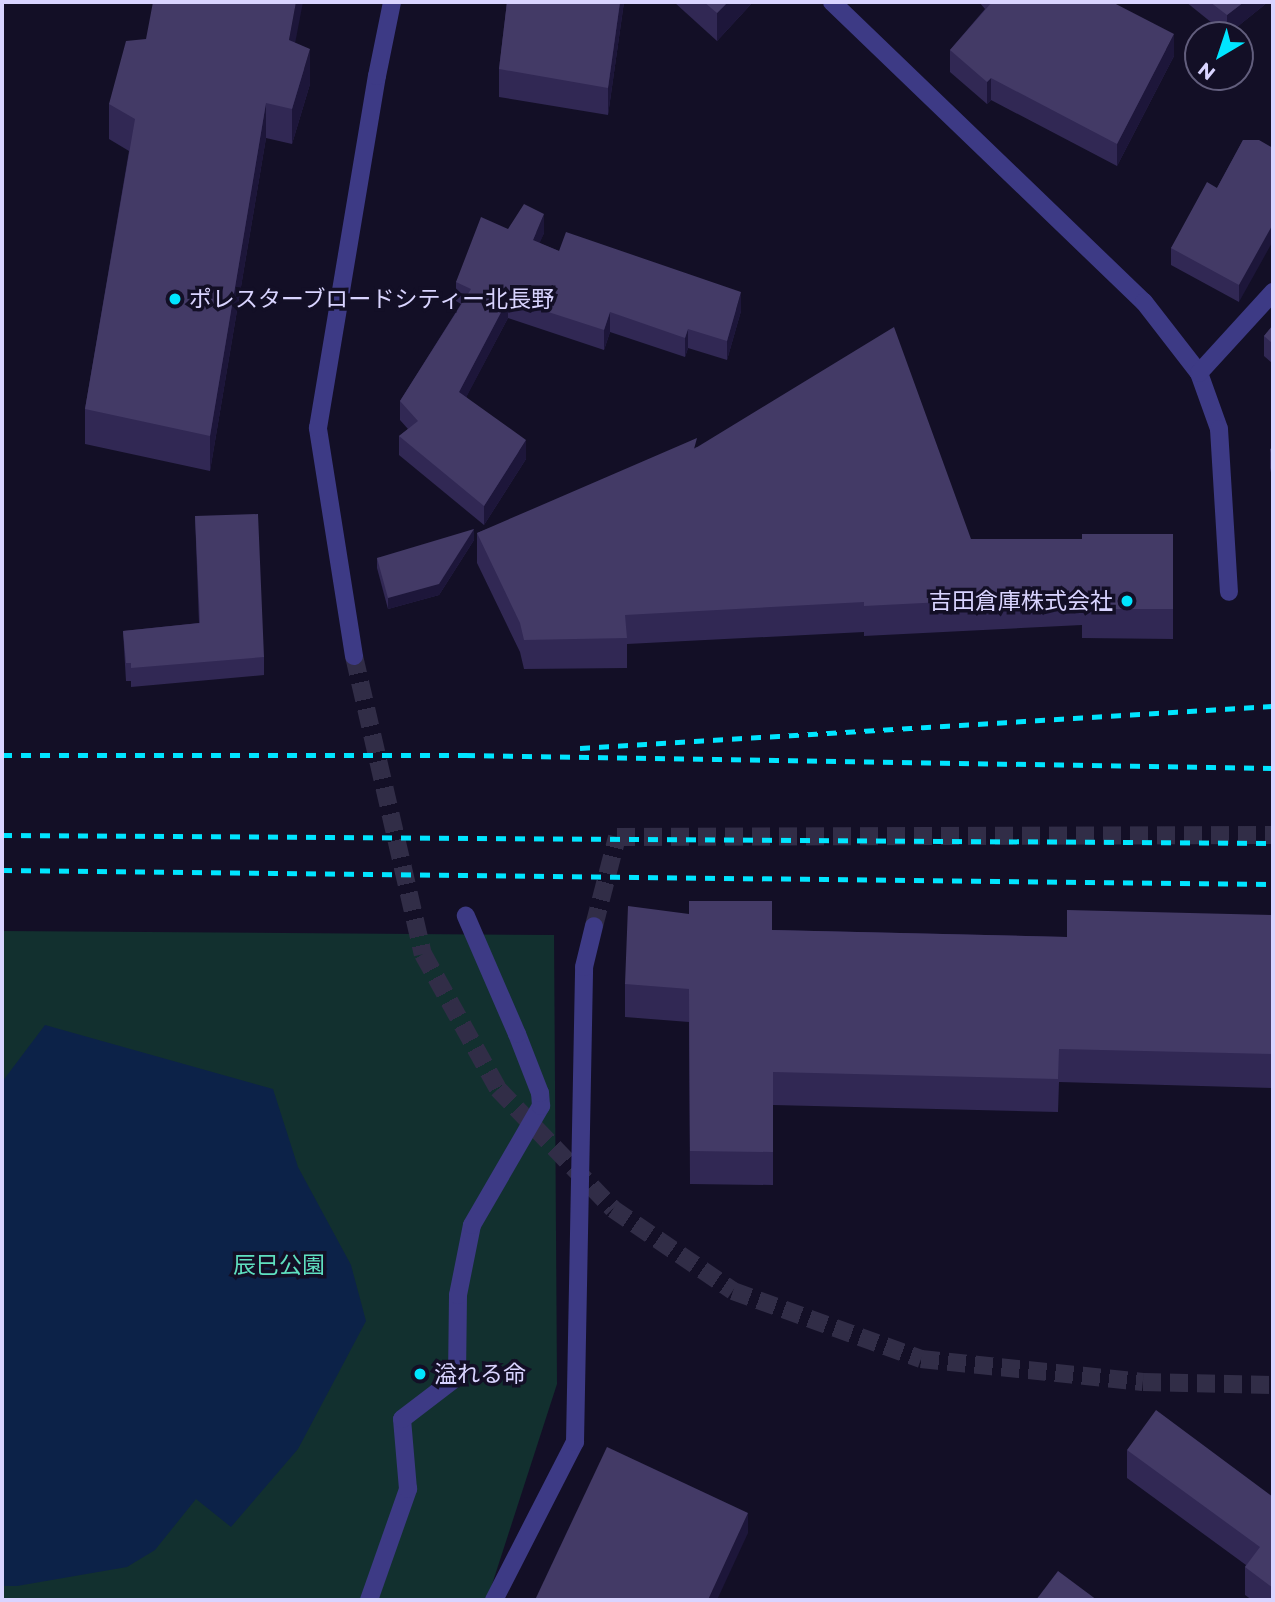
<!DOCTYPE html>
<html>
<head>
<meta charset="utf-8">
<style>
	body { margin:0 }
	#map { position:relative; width:1275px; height:1602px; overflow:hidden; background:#130f26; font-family:Montserrat,"Noto Sans JP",sans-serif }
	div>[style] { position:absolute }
	.green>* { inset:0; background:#12302f }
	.water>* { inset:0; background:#0c2248 }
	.minor-tunnel>* { height:18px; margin-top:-9px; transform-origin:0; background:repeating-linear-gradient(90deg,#312d47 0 18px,transparent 0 27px) }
	.minor>* { height:18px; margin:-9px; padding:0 9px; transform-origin:9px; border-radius:9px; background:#3d3a85 }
	.rail>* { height:5px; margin-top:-2.5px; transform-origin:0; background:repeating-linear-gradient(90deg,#00e5ff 0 10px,transparent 0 19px) }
	.wall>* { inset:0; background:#312854 }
	.shaded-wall>* { inset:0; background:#1d163a }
	.building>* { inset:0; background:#433a66 }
	.dots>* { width:19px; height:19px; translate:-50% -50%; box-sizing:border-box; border:4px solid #130f26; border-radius:50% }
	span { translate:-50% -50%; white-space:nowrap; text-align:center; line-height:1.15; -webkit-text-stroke:7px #130f26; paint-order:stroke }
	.poi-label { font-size:23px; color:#d9d4ff }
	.left { translate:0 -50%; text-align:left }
	.right { translate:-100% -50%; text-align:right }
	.park-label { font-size:23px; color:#5fe0c0 }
	.frame { position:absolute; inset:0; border:4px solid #d9d4ff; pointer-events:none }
	.north { position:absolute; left:1184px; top:21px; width:70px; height:70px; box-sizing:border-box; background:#130f26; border:2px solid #625e7d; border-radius:50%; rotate:219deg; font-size:19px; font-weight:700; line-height:28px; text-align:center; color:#d9d4ff }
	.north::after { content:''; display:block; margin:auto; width:24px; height:32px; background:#00e5ff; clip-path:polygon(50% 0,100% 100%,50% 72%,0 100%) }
</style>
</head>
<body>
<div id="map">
	<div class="green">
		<i style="clip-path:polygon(2px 931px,554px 935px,557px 1384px,487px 1600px,2px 1600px)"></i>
	</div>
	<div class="water">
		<i style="clip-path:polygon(45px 1025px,273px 1089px,298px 1167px,351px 1265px,366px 1321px,298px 1449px,231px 1527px,196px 1499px,155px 1550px,127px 1567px,17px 1586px,2px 1586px,2px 1082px)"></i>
	</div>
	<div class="minor-tunnel">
		<i style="left:354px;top:656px;width:306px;rotate:77deg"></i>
		<i style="left:423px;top:954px;width:154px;rotate:60.9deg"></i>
		<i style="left:498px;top:1089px;width:166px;rotate:46.2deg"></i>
		<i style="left:613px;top:1209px;width:145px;rotate:34.3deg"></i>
		<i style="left:733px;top:1291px;width:200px;rotate:19.9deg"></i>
		<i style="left:921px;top:1359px;width:223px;rotate:5.9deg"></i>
		<i style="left:1143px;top:1382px;width:130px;rotate:1.3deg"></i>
		<i style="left:594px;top:926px;width:92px;rotate:-75.5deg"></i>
		<i style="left:617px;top:837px;width:656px;rotate:-0.17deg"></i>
	</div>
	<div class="minor">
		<i style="left:832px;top:2px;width:433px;rotate:43.9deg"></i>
		<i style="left:1144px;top:302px;width:90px;rotate:52.2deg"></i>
		<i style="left:1199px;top:373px;width:59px;rotate:70.3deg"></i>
		<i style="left:1219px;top:429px;width:163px;rotate:86.5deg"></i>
		<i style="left:1199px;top:373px;width:110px;rotate:-47.6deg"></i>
		<i style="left:354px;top:656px;width:231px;rotate:-99deg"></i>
		<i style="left:318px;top:428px;width:357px;rotate:-80.5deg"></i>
		<i style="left:377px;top:76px;width:76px;rotate:-78.5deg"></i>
		<i style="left:369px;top:1600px;width:118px;rotate:-70.6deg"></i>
		<i style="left:408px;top:1489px;width:70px;rotate:-94.9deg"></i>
		<i style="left:402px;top:1419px;width:69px;rotate:-37.4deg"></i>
		<i style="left:457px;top:1377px;width:82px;rotate:-89.3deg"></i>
		<i style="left:458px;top:1295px;width:71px;rotate:-78.7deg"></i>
		<i style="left:472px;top:1225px;width:138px;rotate:-59.9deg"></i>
		<i style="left:541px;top:1106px;width:13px;rotate:-94deg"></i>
		<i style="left:540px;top:1093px;width:63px;rotate:-111.3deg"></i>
		<i style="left:517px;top:1034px;width:129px;rotate:-113.4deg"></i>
		<i style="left:494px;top:1600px;width:178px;rotate:-62.9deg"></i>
		<i style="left:575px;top:1442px;width:475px;rotate:-88.9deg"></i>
		<i style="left:584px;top:967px;width:42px;rotate:-76.3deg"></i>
	</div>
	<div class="rail">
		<i style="left:580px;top:748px;width:694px;rotate:-3.47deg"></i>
		<i style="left:2px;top:755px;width:463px"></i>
		<i style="left:465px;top:755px;width:808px;rotate:0.92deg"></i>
		<i style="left:2px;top:835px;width:1271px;rotate:0.36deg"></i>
		<i style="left:2px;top:870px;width:1271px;rotate:0.63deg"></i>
	</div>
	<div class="wall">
		<i style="clip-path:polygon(507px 2px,624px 2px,608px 115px,499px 97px,499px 69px)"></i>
		<i style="clip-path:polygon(674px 2px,753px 2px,717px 41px)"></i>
		<i style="clip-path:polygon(979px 2px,1112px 2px,1174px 56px,1117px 166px,991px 100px,987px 104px,950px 72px,950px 50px,985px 9px)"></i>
		<i style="clip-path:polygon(1186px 2px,1268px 2px,1227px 35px)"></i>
		<i style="clip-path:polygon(295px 43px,310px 84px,292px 144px,266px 138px,210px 471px,85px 444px,85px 409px,129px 151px,109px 139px,109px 104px)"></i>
		<i style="clip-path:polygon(1243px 140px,1239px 302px,1171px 265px,1171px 248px,1217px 188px)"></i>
		<i style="clip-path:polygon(508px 229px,544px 233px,539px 243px,559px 251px,741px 311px,727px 360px,688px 348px,685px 357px,610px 332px,604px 350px,508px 318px,466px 397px,526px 459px,484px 525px,399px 455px,399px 436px,408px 429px,400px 420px,400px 401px,461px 304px,456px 301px,456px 282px)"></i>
		<i style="clip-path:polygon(1273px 325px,1273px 364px,1264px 356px,1264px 336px)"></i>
		<i style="clip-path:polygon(697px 447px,971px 539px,1082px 539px,1173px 534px,1173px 639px,1082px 638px,1082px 625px,864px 636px,864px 632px,627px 644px,627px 668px,524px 669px,520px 652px,477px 563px,477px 533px)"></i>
		<i style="clip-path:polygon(1273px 448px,1273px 482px,1270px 468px,1270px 449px)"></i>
		<i style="clip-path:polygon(195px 516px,264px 657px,264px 675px,131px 687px,131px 681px,126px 681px,123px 631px,199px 623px)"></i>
		<i style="clip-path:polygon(474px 540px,439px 595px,388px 609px,377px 568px,377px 558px)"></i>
		<i style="clip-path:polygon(1273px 915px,1273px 1088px,1059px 1082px,1058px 1112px,773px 1105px,773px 1185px,690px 1184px,689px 1022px,625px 1017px,625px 984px,772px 930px,1067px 937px)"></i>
		<i style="clip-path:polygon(1127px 1450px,1273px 1497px,1273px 1600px,1252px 1600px,1245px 1595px,1245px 1567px,1246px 1565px,1127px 1478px)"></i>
	</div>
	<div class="shaded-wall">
		<i style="clip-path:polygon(296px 2px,303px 2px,289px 75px,289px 40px)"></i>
		<i style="clip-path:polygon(620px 2px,624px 2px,608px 115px,608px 88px)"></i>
		<i style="clip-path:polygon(728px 2px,753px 2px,717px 41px,717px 13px)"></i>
		<i style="clip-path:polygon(1244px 2px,1268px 2px,1227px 35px,1227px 15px)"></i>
		<i style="clip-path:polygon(1174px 34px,1174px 56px,1117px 166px,1117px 144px)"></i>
		<i style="clip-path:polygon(310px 49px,310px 84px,292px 144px,292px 109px)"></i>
		<i style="clip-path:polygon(991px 78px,991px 100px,987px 104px,987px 82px)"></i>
		<i style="clip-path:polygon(266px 103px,266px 138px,210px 471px,210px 436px)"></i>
		<i style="clip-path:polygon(544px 214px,544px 233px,533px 259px,533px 240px)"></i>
		<i style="clip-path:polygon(1273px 214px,1273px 241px,1239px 302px,1239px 285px)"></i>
		<i style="clip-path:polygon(741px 292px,741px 311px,727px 360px,727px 341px)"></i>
		<i style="clip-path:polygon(508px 299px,508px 318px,459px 411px,459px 392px)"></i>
		<i style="clip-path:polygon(610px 312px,610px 332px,604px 350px,604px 330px)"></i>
		<i style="clip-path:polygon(688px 329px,688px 348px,685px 357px,685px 338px)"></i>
		<i style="clip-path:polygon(526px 440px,526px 459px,484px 525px,484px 506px)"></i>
		<i style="clip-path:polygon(474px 529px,474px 540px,439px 595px,388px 609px,388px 598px)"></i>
		<i style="clip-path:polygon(748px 1513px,748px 1533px,717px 1600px,708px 1600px)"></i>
	</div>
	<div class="building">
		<i style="clip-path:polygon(153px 2px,296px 2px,289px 40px,310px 49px,292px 109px,266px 103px,210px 436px,85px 409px,135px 119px,109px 104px,126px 41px,146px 39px)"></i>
		<i style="clip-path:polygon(507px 2px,620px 2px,608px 88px,499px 69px)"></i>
		<i style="clip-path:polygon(704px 2px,728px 2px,717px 13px)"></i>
		<i style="clip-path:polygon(992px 2px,1112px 2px,1174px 34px,1117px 144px,991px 78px,987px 82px,950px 50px)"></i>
		<i style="clip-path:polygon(1210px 2px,1244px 2px,1227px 15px)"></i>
		<i style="clip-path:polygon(1243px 140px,1259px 140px,1273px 148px,1273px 214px,1271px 217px,1273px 218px,1273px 224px,1239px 285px,1171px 248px,1207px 182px,1217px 188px)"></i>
		<i style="clip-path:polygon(524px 204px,544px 214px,533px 240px,559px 251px,566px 232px,741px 292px,727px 341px,688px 329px,685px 338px,610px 312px,604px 330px,508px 299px,459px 392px,526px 440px,484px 506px,399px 436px,418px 421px,400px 401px,471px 289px,456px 282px,481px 217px,508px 229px)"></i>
		<i style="clip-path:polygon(1273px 325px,1273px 344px,1264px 336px)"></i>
		<i style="clip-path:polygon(894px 327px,971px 539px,1082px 539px,1082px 534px,1173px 534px,1173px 609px,1082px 609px,1082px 595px,864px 606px,864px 602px,625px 615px,627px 638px,524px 640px,520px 623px,477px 533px,697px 438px,694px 449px)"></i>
		<i style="clip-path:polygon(1273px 448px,1273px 462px,1270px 449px)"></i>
		<i style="clip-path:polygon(258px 514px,264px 657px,131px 668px,131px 663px,126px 663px,123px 631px,200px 623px,195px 516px)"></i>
		<i style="clip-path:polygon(474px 529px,439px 584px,388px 598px,377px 558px)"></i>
		<i style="clip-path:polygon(689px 901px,772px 901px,772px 930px,1067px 937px,1067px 910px,1273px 915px,1273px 1054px,1059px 1049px,1058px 1079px,773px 1072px,773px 1152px,690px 1151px,689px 989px,625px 984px,628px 906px,689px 914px)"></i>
		<i style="clip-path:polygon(1156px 1410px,1273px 1497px,1273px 1588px,1245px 1567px,1260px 1547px,1127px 1450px)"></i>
		<i style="clip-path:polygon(607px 1447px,748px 1513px,708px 1600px,535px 1600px)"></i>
		<i style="clip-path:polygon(1058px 1571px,1097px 1600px,1036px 1600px)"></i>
	</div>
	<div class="dots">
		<i style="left:175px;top:299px;background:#00e5ff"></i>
		<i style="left:1127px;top:601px;background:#00e5ff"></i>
		<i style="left:420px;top:1374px;background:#00e5ff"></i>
	</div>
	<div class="poi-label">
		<span class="left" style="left:189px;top:299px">ポレスターブロードシティー北長野</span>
		<span class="right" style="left:1113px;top:601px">吉田倉庫株式会社</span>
		<span class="left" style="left:434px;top:1374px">溢れる命</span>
	</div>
	<div class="park-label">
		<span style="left:279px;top:1265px">辰巳公園</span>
	</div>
	<div class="frame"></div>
	<div class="north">N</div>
</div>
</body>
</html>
